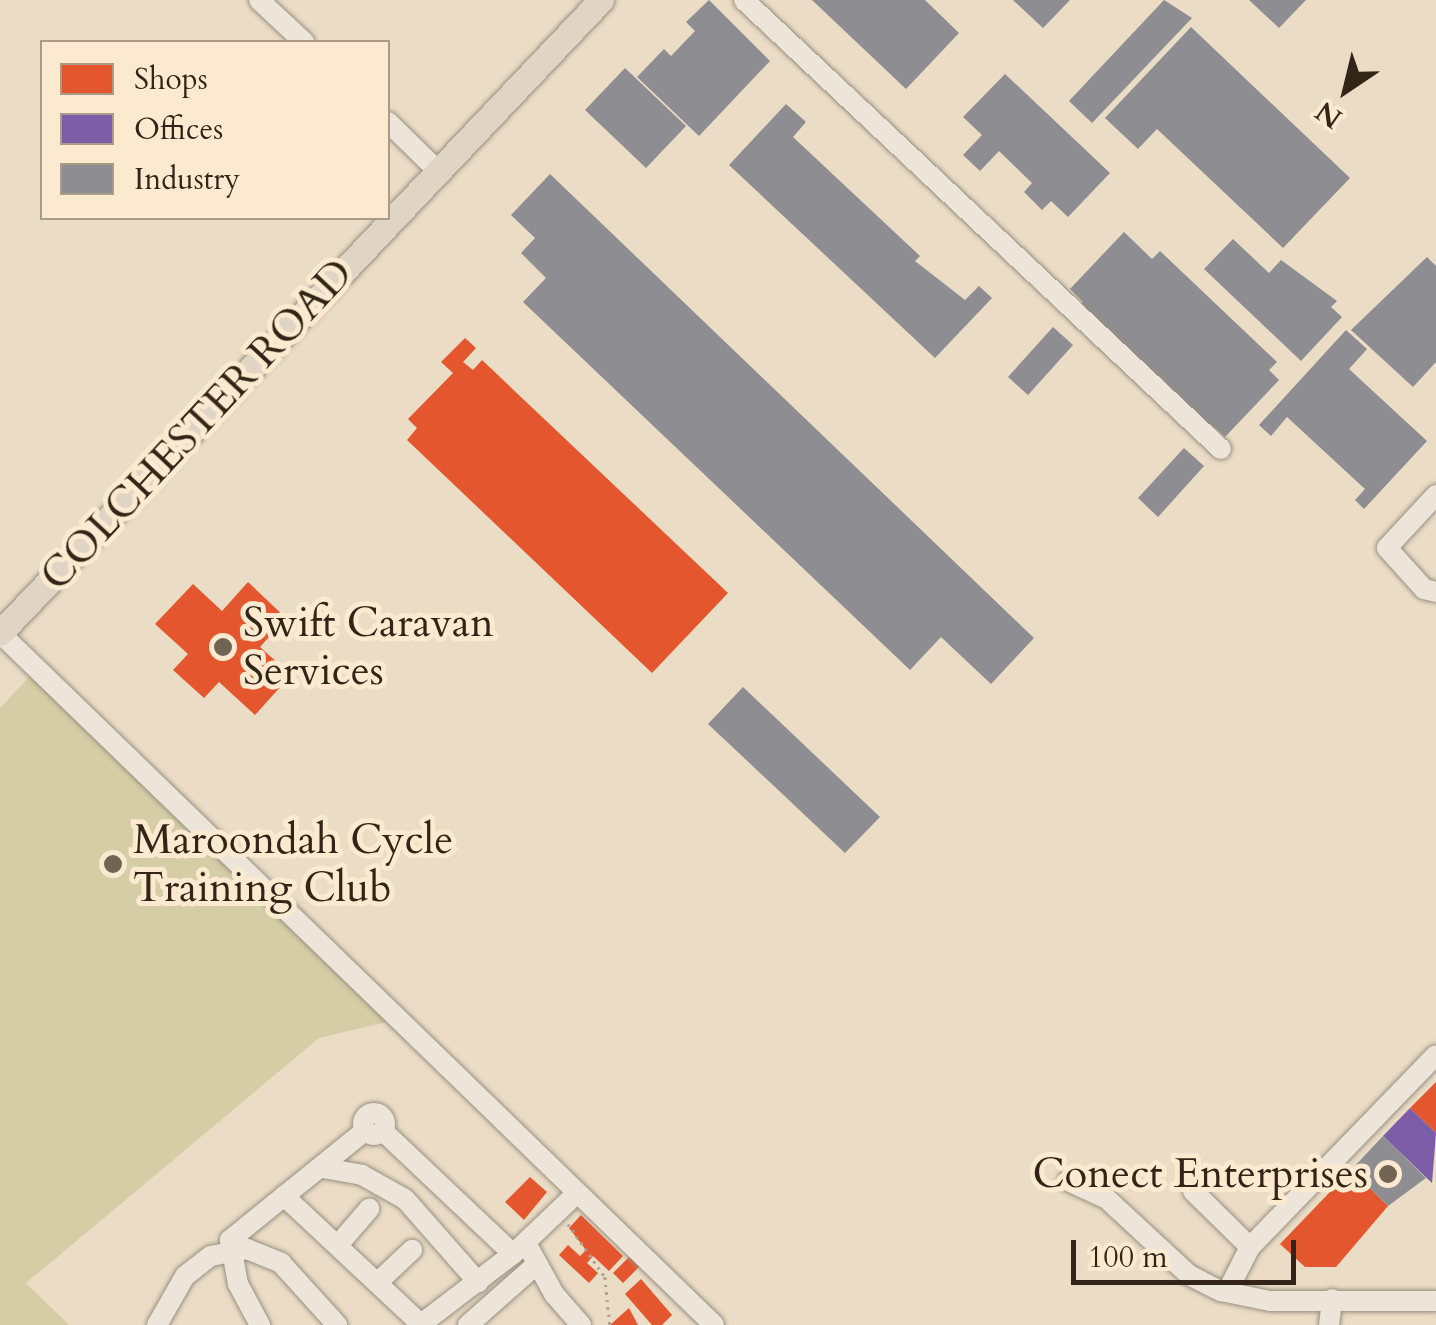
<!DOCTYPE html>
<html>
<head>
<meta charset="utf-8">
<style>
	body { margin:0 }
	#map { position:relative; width:1436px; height:1325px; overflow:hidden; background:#eadcc5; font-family:Cardo,serif }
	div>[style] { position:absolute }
	.green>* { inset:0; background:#d5cda5 }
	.shops>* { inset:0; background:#e4572e }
	.offices>* { inset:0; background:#7b5ea7 }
	.industry>* { inset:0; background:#8d8d92 }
	.path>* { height:2.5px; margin-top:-1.25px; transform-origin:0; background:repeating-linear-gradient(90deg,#aaa39a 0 2.5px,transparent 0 7.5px) }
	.roads { filter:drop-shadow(0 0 2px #9a9081) drop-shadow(0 0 2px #9a9081) }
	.minor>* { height:20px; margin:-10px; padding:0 10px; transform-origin:10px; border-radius:10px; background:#ede5da }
	.minor>.ring { margin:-10px; padding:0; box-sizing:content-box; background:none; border:20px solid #ede5da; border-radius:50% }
	.major>* { height:25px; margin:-12.5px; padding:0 12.5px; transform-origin:12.5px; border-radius:12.5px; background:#e0d5c5 }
	.dots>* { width:28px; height:28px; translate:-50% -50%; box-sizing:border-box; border:5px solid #fbead0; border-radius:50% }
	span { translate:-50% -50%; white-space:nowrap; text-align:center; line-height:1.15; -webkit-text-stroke:10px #fbead0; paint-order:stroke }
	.street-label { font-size:42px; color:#322416 }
	.poi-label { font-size:42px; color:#322416 }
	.left { translate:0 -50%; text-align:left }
	.right { translate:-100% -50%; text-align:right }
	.legend { position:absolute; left:40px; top:40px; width:350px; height:180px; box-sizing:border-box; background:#fbead0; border:2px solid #ab9b86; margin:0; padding:12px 18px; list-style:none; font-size:30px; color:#322416 }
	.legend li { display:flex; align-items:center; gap:20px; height:50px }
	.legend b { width:50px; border:2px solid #ab9b86 }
	.north { position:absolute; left:1296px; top:40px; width:100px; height:100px; -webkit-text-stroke:8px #fbead0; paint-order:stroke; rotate:215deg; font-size:28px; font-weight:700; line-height:40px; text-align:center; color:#322416 }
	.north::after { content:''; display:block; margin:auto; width:35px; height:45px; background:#322416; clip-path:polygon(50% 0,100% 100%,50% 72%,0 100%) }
	.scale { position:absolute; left:1071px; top:1240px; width:225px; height:45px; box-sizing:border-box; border:5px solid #322416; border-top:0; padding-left:12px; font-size:30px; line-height:35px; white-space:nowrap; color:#322416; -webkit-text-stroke:8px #fbead0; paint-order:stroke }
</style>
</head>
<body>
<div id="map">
	<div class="green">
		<i style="clip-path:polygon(30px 676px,391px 1021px,319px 1038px,26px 1283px,69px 1325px,0 1325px,0 708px)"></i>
	</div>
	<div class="shops">
		<i style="clip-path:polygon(465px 338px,476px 348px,463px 362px,473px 370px,482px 360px,728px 593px,652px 673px,407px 440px,417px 428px,408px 419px,453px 373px,441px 362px)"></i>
		<i style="clip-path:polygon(248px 582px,286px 618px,260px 647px,291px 675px,255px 715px,219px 682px,204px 698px,173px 670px,188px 654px,155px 624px,193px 584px,222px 611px)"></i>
		<i style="clip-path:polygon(1436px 1082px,1436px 1133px,1410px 1108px)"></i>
		<i style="clip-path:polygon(1351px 1170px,1388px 1206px,1336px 1267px,1305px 1267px,1280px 1244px)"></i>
		<i style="clip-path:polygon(530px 1177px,547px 1192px,524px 1220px,505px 1202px)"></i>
		<i style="clip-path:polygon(581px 1215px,623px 1256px,609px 1271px,593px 1256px,587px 1263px,598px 1273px,589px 1283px,559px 1255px,568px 1245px,580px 1256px,586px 1250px,569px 1228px)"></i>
		<i style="clip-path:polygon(630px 1256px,640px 1266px,623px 1283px,613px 1273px)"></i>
		<i style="clip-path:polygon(641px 1279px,672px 1315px,662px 1325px,652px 1325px,625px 1294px)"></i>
		<i style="clip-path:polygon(629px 1308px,638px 1325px,610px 1325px)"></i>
	</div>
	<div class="offices">
		<i style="clip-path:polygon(1410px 1108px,1436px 1133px,1432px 1183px,1383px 1136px)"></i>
	</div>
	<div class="industry">
		<i style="clip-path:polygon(709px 0,770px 61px,699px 136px,637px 77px,664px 49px,671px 56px,695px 31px,686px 22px)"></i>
		<i style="clip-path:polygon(812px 0,925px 0,959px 33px,906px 89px)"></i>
		<i style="clip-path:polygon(1013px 0,1070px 0,1043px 28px)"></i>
		<i style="clip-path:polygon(1164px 0,1192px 18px,1092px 123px,1069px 101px)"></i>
		<i style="clip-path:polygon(1249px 0,1306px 0,1279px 28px)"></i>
		<i style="clip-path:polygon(1191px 27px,1350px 178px,1283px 248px,1157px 129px,1138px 149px,1105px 118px)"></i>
		<i style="clip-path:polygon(625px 68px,686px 126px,646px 168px,585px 110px)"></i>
		<i style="clip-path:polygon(1005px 74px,1110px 173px,1068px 217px,1051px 201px,1042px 210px,1024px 192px,1032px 183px,999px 151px,980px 171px,963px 155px,982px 135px,963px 117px)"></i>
		<i style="clip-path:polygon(786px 104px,806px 122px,793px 137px,920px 256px,915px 261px,965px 300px,979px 286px,992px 298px,935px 358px,729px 165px)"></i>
		<i style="clip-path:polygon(550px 174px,1034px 638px,991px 684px,941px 637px,910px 670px,523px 302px,546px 278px,521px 253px,535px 238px,511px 215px)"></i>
		<i style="clip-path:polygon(1124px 232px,1152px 259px,1160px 251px,1277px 362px,1269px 370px,1279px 380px,1225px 437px,1215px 428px,1206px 438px,1073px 312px,1083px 302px,1070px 289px)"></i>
		<i style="clip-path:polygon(1233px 239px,1269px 273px,1281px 260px,1337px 301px,1331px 307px,1342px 317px,1301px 361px,1204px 269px)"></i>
		<i style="clip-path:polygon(1427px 257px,1436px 266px,1436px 362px,1413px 387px,1351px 330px)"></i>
		<i style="clip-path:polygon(1053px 327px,1073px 345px,1028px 395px,1008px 377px)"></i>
		<i style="clip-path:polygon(1346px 330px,1367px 349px,1349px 369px,1427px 441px,1364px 509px,1355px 500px,1365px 489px,1287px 417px,1271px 436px,1259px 425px)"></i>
		<i style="clip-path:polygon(1184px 448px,1204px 466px,1158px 517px,1138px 498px)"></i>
		<i style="clip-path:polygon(743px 687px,880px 817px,845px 853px,708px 724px)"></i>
		<i style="clip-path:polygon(1383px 1136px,1426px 1178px,1388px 1206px,1351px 1170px)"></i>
	</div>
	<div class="path">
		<i style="left:568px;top:1224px;width:65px;rotate:55.1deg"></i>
		<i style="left:605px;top:1277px;width:48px;rotate:84.1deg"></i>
	</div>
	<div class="roads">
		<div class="minor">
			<i style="left:259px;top:0;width:62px;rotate:43deg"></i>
			<i style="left:744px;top:0;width:655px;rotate:43.27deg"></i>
			<i style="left:388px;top:122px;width:69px;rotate:44.4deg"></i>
			<i style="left:1436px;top:495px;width:72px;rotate:132.8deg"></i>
			<i style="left:1387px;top:548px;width:55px;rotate:47.9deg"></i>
			<i style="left:1424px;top:589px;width:12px;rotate:14deg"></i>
			<i style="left:0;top:633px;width:994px;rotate:44.1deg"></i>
			<i class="ring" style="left:363px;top:1113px;width:2px;height:2px"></i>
			<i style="left:383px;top:1131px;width:179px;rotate:43.4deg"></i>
			<i style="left:323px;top:1168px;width:40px;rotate:10deg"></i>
			<i style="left:362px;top:1175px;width:49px;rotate:29.2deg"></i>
			<i style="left:405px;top:1199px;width:111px;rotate:48.7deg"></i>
			<i style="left:1068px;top:1181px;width:43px;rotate:24.8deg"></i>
			<i style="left:1107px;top:1199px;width:112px;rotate:42.8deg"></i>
			<i style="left:1189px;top:1275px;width:36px;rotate:27deg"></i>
			<i style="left:1221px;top:1291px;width:50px;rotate:11.5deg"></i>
			<i style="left:1270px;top:1301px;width:166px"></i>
			<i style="left:1193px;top:1191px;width:80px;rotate:44.5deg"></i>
			<i style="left:284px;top:1196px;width:187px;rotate:43.1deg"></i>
			<i style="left:526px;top:1243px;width:58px;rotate:61.2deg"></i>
			<i style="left:554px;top:1294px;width:41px;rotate:48.9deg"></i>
			<i style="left:338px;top:1245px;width:48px;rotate:-49.3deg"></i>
			<i style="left:378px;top:1282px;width:47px;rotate:-43.3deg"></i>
			<i style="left:1227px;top:1292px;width:51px;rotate:-62.9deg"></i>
			<i style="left:1250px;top:1247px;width:267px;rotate:-45.9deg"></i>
			<i style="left:157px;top:1325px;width:56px;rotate:-60.3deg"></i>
			<i style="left:185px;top:1276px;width:33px;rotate:-38deg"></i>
			<i style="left:211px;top:1256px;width:37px;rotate:-11deg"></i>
			<i style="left:247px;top:1249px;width:37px;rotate:22deg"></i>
			<i style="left:281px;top:1263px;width:84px;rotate:47.9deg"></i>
			<i style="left:260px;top:1325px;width:47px;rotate:-118.2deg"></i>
			<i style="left:238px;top:1284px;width:45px;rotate:-100.3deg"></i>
			<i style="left:230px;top:1240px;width:175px;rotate:-39deg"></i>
			<i style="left:420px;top:1325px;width:117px;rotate:-37.4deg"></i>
			<i style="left:513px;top:1254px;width:87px;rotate:-43.6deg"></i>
			<i style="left:468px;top:1325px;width:92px;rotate:-41.5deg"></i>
			<i style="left:1329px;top:1325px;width:26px;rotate:-83deg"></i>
		</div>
		<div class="major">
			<i style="left:0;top:633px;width:873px;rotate:-46.49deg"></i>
		</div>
	</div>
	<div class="dots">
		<i style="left:223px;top:647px;background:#726453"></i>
		<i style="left:113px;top:864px;background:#726453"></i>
		<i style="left:1388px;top:1174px;background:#726453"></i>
	</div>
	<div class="street-label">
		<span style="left:197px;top:425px;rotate:-47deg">COLCHESTER ROAD</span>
	</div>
	<div class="poi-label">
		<span class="left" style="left:243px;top:647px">Swift Caravan<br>Services</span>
		<span class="left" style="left:133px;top:864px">Maroondah Cycle<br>Training Club</span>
		<span class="right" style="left:1368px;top:1174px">Conect Enterprises</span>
	</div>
	<ul class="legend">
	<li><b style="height:28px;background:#e4572e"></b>Shops</li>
	<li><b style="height:28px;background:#7b5ea7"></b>Offices</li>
	<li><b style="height:28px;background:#8d8d92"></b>Industry</li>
	</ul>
	<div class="north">N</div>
	<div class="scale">100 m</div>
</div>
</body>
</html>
